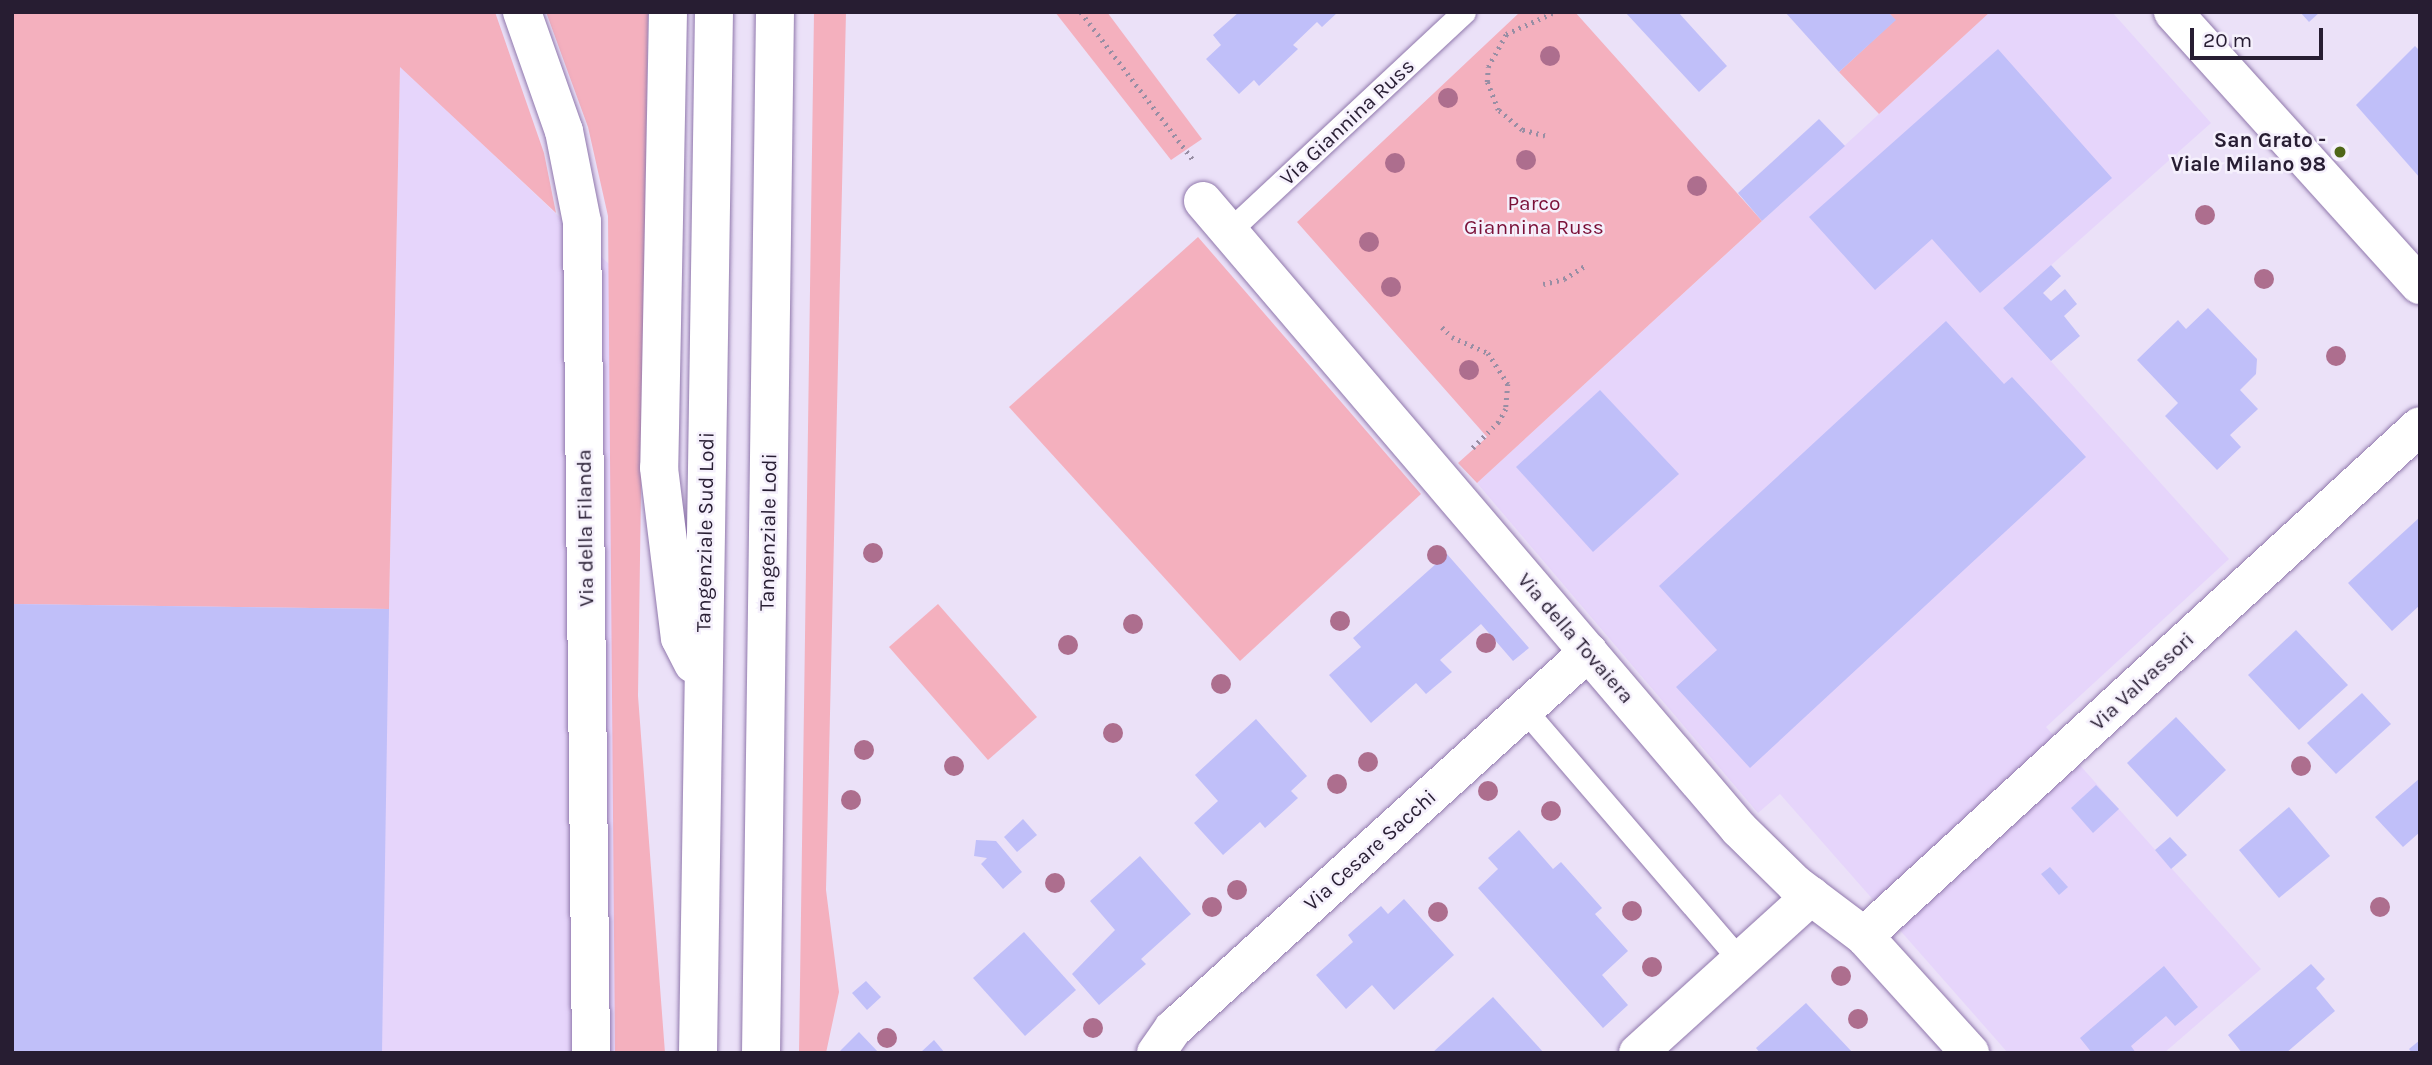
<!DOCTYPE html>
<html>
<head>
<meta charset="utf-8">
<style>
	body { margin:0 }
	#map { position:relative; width:2432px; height:1065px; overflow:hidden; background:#ebe1f8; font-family:Karla,sans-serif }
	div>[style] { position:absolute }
	.built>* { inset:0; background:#e6d5fb }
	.green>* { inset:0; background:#f4b0be }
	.building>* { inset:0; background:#c0bff9 }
	.path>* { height:4.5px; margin-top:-2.25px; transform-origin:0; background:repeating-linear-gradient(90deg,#988ea4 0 2px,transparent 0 7px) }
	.roads { filter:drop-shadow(0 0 2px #9078ac) drop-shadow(0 0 2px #9078ac) }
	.lane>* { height:23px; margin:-11.5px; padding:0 11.5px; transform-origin:11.5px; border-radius:11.5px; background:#fff }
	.street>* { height:38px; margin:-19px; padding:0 19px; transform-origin:19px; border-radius:19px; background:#fff }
	.secondary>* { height:38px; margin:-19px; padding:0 19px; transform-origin:19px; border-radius:19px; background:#fff }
	.highway>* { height:38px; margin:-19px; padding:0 19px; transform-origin:19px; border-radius:19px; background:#fff }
	.trees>* { width:20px; height:20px; margin:-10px; border-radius:50%; background:#ad6e8e }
	.dots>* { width:19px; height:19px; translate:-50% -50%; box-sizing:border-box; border:4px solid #f5f0fc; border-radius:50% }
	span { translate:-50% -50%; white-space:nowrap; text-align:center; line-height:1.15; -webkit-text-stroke:5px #f5f0fc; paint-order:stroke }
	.street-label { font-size:21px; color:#271d32 }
	.poi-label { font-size:21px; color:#271d32; font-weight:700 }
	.right { translate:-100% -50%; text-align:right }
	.park-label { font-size:21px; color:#7a1038 }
	.frame { position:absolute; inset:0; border:14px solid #271d32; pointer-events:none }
	.scale { position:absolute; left:2190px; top:28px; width:133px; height:32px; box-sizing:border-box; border:4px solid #271d32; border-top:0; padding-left:9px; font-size:21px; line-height:24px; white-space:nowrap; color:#271d32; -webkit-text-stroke:5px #f5f0fc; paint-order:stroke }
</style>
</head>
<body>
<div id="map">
	<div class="built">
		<i style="clip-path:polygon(1990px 12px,2112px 12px,2211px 123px,2003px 308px,2229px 559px,2046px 727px,2261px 969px,2164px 1053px,2008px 1053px,1780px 794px,1758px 813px,1477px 483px)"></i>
		<i style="clip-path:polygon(400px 66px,610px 265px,615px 1053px,12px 1053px,12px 604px,389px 609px)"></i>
	</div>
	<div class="green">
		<i style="clip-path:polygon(12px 12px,495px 12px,544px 153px,556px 213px,400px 67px,389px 609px,12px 604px)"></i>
		<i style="clip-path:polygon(546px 12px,648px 12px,638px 696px,665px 1053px,615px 1053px,608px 216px,588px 127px)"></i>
		<i style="clip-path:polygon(814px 12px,846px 12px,826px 890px,839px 992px,826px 1053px,799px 1053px)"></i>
		<i style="clip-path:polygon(1055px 12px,1107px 12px,1202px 139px,1171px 160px)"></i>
		<i style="clip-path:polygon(1520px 12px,1575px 12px,1762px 221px,1477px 483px,1458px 463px,1487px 437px,1297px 222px)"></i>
		<i style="clip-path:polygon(1888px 12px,1990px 12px,1879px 114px,1839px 72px,1895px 20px)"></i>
		<i style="clip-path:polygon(1198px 237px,1421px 494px,1240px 661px,1009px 407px)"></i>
		<i style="clip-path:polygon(938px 604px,1037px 717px,988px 760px,889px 647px)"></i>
	</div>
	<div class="building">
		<i style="clip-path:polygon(1239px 12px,1338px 12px,1322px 27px,1317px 22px,1293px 45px,1298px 49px,1259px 86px,1254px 80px,1239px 94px,1206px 59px,1221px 45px,1213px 35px)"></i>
		<i style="clip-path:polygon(1625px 12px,1678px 12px,1727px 66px,1699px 92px)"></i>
		<i style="clip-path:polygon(1785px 12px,1888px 12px,1896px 20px,1839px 72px)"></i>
		<i style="clip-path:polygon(2300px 12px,2320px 12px,2309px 22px)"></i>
		<i style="clip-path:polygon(2415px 46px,2420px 51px,2420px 178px,2356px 105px)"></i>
		<i style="clip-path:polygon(1998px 49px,2112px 178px,1980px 293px,1932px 239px,1875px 290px,1809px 217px)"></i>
		<i style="clip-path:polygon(1819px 119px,1845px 146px,1762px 221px,1738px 193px)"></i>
		<i style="clip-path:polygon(2051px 265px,2061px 276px,2043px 293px,2051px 301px,2065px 289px,2077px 304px,2064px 316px,2080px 336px,2051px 361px,2003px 308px)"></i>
		<i style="clip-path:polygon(2208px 308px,2257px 359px,2256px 374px,2240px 390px,2258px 409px,2230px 435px,2241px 447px,2217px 470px,2165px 416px,2178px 403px,2137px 360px,2178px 320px,2186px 329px)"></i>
		<i style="clip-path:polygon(1946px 321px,2004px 384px,2012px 377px,2086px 457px,1750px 768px,1676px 687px,1717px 650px,1659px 586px)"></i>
		<i style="clip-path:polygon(1600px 390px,1679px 474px,1593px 552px,1516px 467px)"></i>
		<i style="clip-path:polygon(2420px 517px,2420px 605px,2392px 631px,2348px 583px)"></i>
		<i style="clip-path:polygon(1447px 554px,1529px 648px,1513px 661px,1481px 624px,1440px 660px,1452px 672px,1426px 694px,1416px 683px,1371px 723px,1329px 675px,1361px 647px,1353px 638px)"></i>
		<i style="clip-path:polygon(12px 604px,389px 609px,382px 1053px,12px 1053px)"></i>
		<i style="clip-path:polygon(2296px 630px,2348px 685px,2299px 730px,2248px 675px)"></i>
		<i style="clip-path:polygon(2362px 693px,2391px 724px,2336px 774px,2307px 743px)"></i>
		<i style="clip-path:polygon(2176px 717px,2226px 770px,2177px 817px,2127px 763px)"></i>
		<i style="clip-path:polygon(1256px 719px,1307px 776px,1291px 791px,1298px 798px,1265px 828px,1260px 822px,1223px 855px,1194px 823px,1218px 801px,1195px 775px)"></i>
		<i style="clip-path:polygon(2420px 778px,2420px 832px,2403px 847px,2375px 817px)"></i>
		<i style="clip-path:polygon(2096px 785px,2119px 809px,2093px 833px,2071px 808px)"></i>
		<i style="clip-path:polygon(2289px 807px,2330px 856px,2279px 898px,2239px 850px)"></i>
		<i style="clip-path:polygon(1023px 819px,1037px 835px,1017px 852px,1004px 837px)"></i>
		<i style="clip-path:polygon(1519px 830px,1553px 869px,1561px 862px,1602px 908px,1595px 914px,1628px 951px,1602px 975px,1628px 1005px,1603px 1028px,1478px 888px,1498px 869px,1488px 858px)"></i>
		<i style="clip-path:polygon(2170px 837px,2187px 855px,2171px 869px,2155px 850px)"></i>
		<i style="clip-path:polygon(976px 840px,996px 841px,1022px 872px,1003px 889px,981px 864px,987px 858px,974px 856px)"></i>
		<i style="clip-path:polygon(1140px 856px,1191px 914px,1141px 959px,1146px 964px,1099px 1005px,1072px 974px,1115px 930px,1090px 901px)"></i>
		<i style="clip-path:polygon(2050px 867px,2068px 887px,2059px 895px,2041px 874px)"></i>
		<i style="clip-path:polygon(1404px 899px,1454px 955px,1394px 1010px,1372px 985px,1346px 1009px,1316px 975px,1353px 942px,1348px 935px,1381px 906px,1388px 914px)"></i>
		<i style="clip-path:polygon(1024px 932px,1076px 990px,1025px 1036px,973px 978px)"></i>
		<i style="clip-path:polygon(2311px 964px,2325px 979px,2316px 988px,2335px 1011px,2286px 1053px,2242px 1053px,2228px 1035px)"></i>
		<i style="clip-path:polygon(2164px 966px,2198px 1007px,2175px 1026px,2166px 1016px,2131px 1046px,2136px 1053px,2092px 1053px,2080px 1038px)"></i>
		<i style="clip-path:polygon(866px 981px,881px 997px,867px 1010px,852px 993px)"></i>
		<i style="clip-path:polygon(1493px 997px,1544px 1053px,1432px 1053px)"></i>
		<i style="clip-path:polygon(1806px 1003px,1853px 1053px,1760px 1053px,1756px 1048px)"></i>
		<i style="clip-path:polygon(859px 1032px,879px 1053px,838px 1053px)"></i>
		<i style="clip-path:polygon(934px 1040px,945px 1053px,920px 1053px)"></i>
		<i style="clip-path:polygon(2420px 1040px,2420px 1053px,2412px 1053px,2409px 1049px)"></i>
	</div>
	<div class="path">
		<i style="left:1081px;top:12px;width:188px;rotate:52.8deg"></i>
		<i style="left:1545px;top:136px;width:24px;rotate:-165deg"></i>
		<i style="left:1522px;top:130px;width:31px;rotate:-140deg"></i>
		<i style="left:1498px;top:110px;width:30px;rotate:-111deg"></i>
		<i style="left:1487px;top:82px;width:15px;rotate:-86deg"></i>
		<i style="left:1488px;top:67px;width:38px;rotate:-61deg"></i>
		<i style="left:1506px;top:34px;width:54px;rotate:-24.2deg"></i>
		<i style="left:1543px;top:284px;width:22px;rotate:-13deg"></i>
		<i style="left:1564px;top:279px;width:26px;rotate:-32deg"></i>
		<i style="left:1442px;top:327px;width:14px;rotate:45deg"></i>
		<i style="left:1452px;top:337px;width:39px;rotate:24deg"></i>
		<i style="left:1488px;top:353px;width:37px;rotate:57deg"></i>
		<i style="left:1508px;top:384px;width:25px;rotate:95deg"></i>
		<i style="left:1506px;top:409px;width:15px;rotate:118deg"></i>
		<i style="left:1499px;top:422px;width:40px;rotate:135deg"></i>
	</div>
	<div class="roads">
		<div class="lane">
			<i style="left:1229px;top:231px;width:321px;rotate:-43deg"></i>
			<i style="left:1524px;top:709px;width:331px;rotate:49.3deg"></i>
		</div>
		<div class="street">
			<i style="left:522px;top:12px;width:126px;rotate:70.6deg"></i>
			<i style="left:564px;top:131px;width:93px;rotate:78.8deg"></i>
			<i style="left:582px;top:222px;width:831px;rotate:89.38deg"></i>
			<i style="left:1203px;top:201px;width:826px;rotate:49.52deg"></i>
			<i style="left:1739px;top:829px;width:78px;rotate:44.5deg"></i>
			<i style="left:1795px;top:884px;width:86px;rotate:37deg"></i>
			<i style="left:1864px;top:936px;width:158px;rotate:47.8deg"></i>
			<i style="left:1864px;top:936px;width:754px;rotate:-42.53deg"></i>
			<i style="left:1156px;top:1053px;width:29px;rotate:-55deg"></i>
			<i style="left:1173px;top:1029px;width:561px;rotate:-42.25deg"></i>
			<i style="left:1638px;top:1053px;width:234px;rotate:-42.2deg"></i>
		</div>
		<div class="secondary">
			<i style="left:2173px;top:12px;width:368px;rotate:47.9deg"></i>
		</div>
		<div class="highway">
			<i style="left:668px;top:12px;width:456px;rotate:91.1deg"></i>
			<i style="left:659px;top:468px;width:171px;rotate:83deg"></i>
			<i style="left:680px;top:638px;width:29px;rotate:63deg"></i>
			<i style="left:698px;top:1053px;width:1041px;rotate:-89.12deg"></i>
			<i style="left:761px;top:1053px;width:1041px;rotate:-89.23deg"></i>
		</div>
	</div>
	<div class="trees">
		<i style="left:1550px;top:56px"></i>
		<i style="left:1448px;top:98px"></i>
		<i style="left:1526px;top:160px"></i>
		<i style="left:1395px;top:163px"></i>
		<i style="left:1697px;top:186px"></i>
		<i style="left:2205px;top:215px"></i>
		<i style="left:1369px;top:242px"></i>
		<i style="left:2264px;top:279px"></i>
		<i style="left:1391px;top:287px"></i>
		<i style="left:2336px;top:356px"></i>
		<i style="left:1469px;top:370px"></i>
		<i style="left:873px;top:553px"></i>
		<i style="left:1437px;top:555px"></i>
		<i style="left:1340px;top:621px"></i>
		<i style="left:1133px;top:624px"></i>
		<i style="left:1486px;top:643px"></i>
		<i style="left:1068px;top:645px"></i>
		<i style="left:1221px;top:684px"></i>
		<i style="left:1113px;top:733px"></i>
		<i style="left:864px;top:750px"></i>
		<i style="left:1368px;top:762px"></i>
		<i style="left:954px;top:766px"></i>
		<i style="left:2301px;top:766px"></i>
		<i style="left:1337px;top:784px"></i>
		<i style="left:1488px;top:791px"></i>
		<i style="left:851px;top:800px"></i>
		<i style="left:1551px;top:811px"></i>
		<i style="left:1055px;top:883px"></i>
		<i style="left:1237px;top:890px"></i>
		<i style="left:1212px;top:907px"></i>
		<i style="left:2380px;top:907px"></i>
		<i style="left:1632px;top:911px"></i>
		<i style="left:1438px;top:912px"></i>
		<i style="left:1652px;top:967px"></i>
		<i style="left:1841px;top:976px"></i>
		<i style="left:1858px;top:1019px"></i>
		<i style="left:1093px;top:1028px"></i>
		<i style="left:887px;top:1038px"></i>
	</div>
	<div class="dots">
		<i style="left:2340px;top:152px;background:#4f6717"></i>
	</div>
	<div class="street-label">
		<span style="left:1347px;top:122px;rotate:-43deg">Via Giannina Russ</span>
		<span style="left:585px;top:528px;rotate:-91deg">Via della Filanda</span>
		<span style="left:705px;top:532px;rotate:-89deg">Tangenziale Sud Lodi</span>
		<span style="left:768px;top:532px;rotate:-89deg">Tangenziale Lodi</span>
		<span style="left:1576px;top:638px;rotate:49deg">Via della Tovaiera</span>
		<span style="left:2142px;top:681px;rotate:-43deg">Via Valvassori</span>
		<span style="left:1370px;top:850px;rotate:-42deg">Via Cesare Sacchi</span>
	</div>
	<div class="poi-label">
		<span class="right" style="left:2326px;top:152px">San Grato -<br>Viale Milano 98</span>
	</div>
	<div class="park-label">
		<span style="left:1534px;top:215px">Parco<br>Giannina Russ</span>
	</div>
	<div class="frame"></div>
	<div class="scale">20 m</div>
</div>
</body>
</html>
